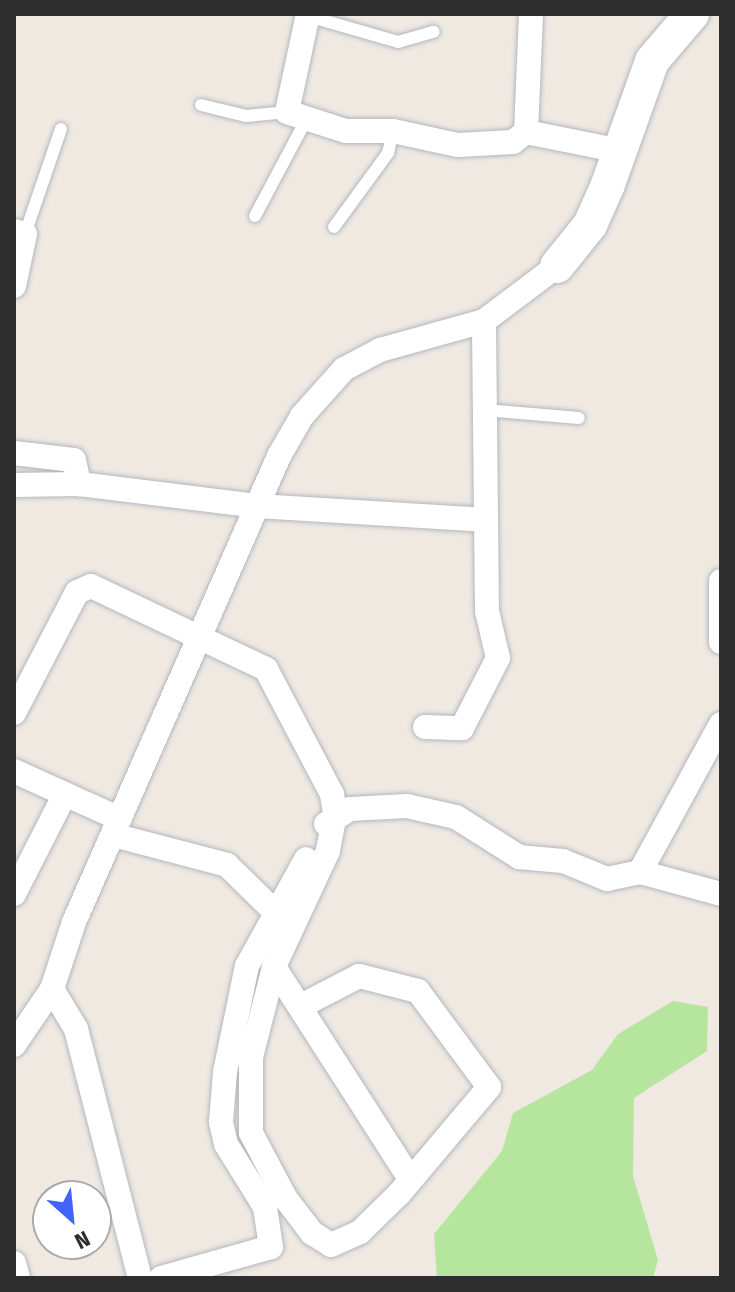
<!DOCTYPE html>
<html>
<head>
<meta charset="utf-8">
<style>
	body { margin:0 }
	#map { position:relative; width:735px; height:1292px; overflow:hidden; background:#efe9e1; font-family:"Fira Sans Condensed",sans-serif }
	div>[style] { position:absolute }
	.green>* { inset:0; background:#b6e59e }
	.roads { filter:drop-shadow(0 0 2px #b4b7c1) drop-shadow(0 0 2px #b4b7c1) }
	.lane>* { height:12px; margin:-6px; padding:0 6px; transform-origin:6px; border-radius:6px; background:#fff }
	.street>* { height:24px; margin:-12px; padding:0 12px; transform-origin:12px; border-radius:12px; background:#fff }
	.secondary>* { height:34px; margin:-17px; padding:0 17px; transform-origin:17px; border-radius:17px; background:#fff }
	span { translate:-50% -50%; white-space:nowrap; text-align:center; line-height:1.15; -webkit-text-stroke:8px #fff; paint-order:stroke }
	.frame { position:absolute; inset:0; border:16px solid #2e2e2e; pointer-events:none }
	.north { position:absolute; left:32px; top:1180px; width:80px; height:80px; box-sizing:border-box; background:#fff; border:2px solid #ababab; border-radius:50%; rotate:153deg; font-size:22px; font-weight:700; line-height:32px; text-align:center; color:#2e2e2e }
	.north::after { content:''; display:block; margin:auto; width:28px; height:36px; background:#4264fb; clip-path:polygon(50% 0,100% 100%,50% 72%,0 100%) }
</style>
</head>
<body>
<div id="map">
	<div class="green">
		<i style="clip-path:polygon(673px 1001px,708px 1007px,707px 1051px,634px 1098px,633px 1176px,658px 1260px,653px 1278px,437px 1278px,434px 1234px,502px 1151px,513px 1113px,592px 1070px,618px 1034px)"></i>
	</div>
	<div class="roads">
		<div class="lane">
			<i style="left:308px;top:16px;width:94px;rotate:16.1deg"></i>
			<i style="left:398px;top:42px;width:37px;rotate:-16deg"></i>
			<i style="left:201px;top:105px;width:46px;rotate:13.7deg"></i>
			<i style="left:246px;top:116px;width:41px;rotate:-5.6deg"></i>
			<i style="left:255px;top:216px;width:111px;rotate:-62deg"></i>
			<i style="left:334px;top:227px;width:92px;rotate:-53.9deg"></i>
			<i style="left:388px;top:153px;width:23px;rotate:-77deg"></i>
			<i style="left:25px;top:234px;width:111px;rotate:-71.1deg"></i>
			<i style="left:485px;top:410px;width:94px;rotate:4.9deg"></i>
		</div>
		<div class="street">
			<i style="left:308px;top:14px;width:100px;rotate:102.1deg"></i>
			<i style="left:287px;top:112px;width:62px;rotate:17.9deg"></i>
			<i style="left:346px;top:131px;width:47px"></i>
			<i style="left:393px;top:131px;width:66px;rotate:12.2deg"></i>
			<i style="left:458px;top:145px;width:55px;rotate:-3.1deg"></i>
			<i style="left:513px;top:142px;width:16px;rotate:-38deg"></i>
			<i style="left:531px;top:14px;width:118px;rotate:92.4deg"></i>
			<i style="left:526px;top:132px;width:96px;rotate:11.4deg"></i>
			<i style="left:14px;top:231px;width:11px;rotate:15deg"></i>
			<i style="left:25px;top:234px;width:53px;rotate:101.9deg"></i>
			<i style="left:14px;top:453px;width:60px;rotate:6.7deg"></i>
			<i style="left:74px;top:460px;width:25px;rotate:78deg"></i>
			<i style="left:14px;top:485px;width:65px;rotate:-0.9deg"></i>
			<i style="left:79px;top:484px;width:179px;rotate:7deg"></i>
			<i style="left:257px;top:506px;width:227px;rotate:3.5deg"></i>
			<i style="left:721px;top:581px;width:61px;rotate:90deg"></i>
			<i style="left:14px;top:713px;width:136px;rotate:-62.5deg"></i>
			<i style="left:77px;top:592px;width:15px;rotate:-23deg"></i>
			<i style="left:91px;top:586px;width:194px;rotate:25.4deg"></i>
			<i style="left:266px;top:669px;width:141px;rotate:62.2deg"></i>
			<i style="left:332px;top:794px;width:20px;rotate:81deg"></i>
			<i style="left:335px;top:814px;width:38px;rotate:101deg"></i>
			<i style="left:328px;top:851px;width:128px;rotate:115deg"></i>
			<i style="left:274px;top:967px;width:252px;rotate:57.3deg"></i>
			<i style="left:721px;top:724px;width:169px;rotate:118.7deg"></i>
			<i style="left:640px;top:872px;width:84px;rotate:15.2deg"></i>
			<i style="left:425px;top:727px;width:37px;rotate:2deg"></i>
			<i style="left:462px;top:728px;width:79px;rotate:-62.8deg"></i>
			<i style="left:498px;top:658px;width:48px;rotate:-103.2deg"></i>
			<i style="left:487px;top:611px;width:290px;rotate:-90.6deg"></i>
			<i style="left:14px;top:771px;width:116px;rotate:24.4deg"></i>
			<i style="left:326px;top:824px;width:28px;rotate:-32deg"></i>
			<i style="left:350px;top:809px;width:57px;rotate:-3deg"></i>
			<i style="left:407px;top:806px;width:50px;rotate:12.7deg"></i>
			<i style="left:456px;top:817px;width:75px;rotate:32.4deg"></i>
			<i style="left:519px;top:857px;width:44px;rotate:5.2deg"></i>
			<i style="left:563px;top:861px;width:48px;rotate:22.2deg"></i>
			<i style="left:607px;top:879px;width:34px;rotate:-12deg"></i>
			<i style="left:113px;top:835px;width:118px;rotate:14.7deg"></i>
			<i style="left:227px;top:865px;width:66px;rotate:44.4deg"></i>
			<i style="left:14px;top:894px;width:112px;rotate:-63deg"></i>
			<i style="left:274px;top:967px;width:93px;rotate:104.3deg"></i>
			<i style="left:251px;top:1057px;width:76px;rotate:90deg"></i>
			<i style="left:251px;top:1133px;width:75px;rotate:62.1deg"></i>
			<i style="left:286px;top:1199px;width:43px;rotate:52.6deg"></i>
			<i style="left:312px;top:1233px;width:22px;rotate:32deg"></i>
			<i style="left:331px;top:1245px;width:32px;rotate:-24deg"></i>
			<i style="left:360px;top:1232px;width:54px;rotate:-44.3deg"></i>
			<i style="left:399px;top:1194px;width:140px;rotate:-49.9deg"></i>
			<i style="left:489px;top:1087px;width:119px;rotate:-126.5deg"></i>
			<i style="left:418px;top:991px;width:61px;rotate:-165.7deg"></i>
			<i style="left:359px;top:976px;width:65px;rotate:152.7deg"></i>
			<i style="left:52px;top:989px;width:47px;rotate:59deg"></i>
			<i style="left:76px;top:1029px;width:257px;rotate:75.6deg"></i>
			<i style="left:14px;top:1045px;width:68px;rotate:-55.8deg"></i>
			<i style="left:52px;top:989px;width:71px;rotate:-71.8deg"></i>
			<i style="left:74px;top:922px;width:509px;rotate:-66.25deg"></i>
			<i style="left:279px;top:456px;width:46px;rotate:-60.1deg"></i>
			<i style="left:302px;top:416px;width:63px;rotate:-48.2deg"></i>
			<i style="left:344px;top:369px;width:41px;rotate:-27.8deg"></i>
			<i style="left:380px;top:350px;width:108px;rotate:-15.6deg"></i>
			<i style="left:484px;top:321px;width:91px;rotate:-37deg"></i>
			<i style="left:14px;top:1263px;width:16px;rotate:75deg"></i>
			<i style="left:161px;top:1278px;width:114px;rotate:-15.7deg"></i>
			<i style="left:271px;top:1247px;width:40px;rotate:-98.5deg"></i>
			<i style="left:265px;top:1207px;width:74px;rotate:-121.8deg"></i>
			<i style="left:226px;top:1144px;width:23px;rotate:-103deg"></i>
			<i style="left:221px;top:1122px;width:50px;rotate:-85.4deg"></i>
			<i style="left:225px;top:1072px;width:108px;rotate:-78.3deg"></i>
			<i style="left:247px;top:966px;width:122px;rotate:-61.1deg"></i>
		</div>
		<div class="secondary">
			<i style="left:557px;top:266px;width:53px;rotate:-51.2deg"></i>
			<i style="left:590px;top:225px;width:42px;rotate:-65.9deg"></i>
			<i style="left:607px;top:187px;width:134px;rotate:-70.3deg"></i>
			<i style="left:652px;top:61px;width:62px;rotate:-49.6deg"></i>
		</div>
	</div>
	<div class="frame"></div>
	<div class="north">N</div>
</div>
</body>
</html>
